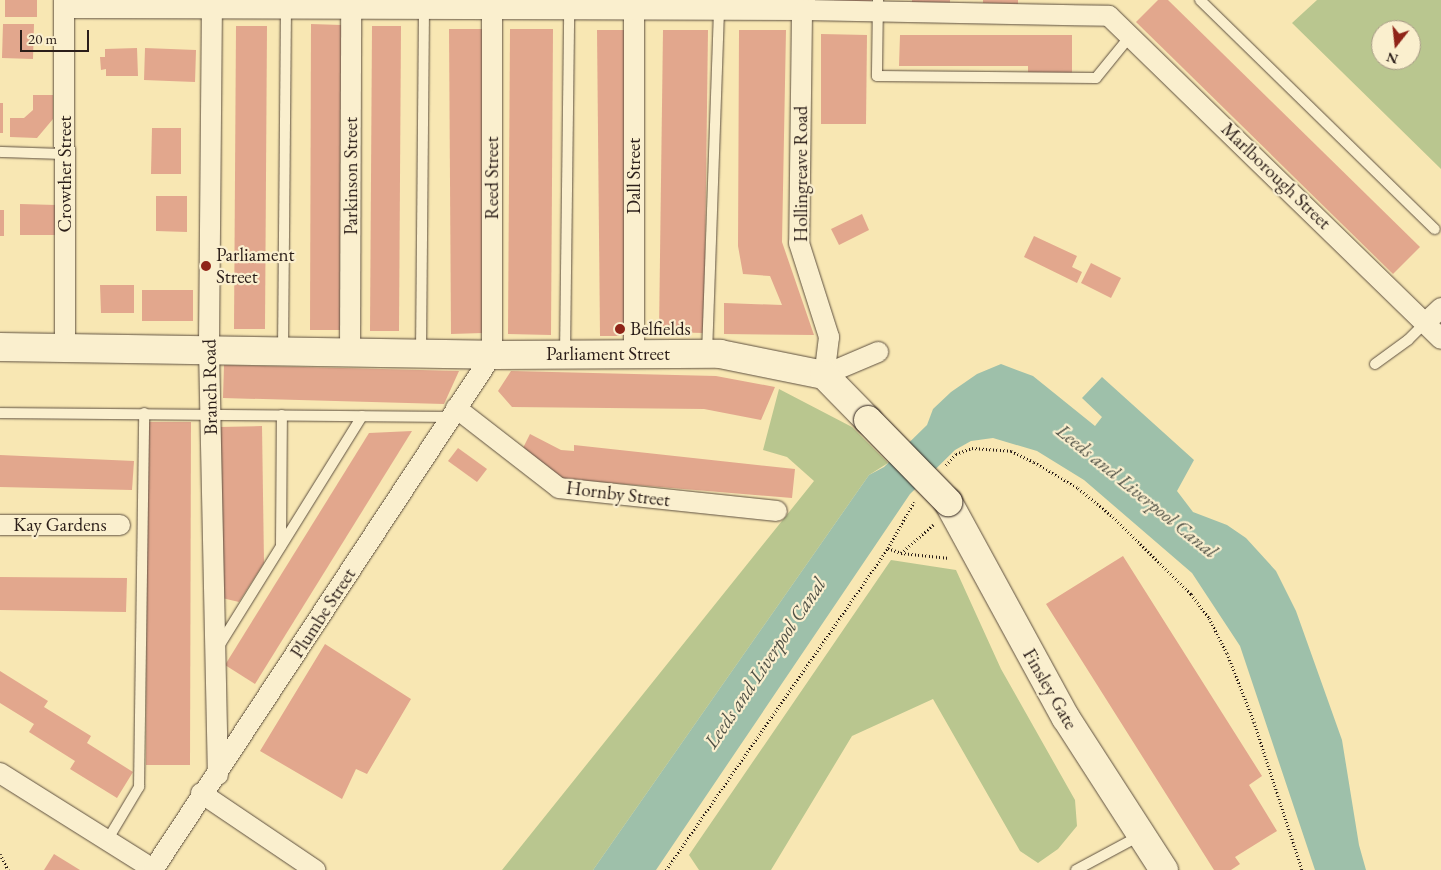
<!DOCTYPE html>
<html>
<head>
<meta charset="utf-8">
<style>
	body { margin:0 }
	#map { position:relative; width:1441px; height:870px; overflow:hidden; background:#f8e7b3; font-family:"EB Garamond",serif }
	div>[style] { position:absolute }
	.green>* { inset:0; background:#b9c68f }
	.water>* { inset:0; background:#9ec0aa }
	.building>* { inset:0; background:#e2a78d }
	.path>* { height:3px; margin-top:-1.5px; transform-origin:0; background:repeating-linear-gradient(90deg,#2b1e19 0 1px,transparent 0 3.5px) }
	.roads { filter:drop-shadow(0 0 1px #5e5040) drop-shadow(0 0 1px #5e5040) }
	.lane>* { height:10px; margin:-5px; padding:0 5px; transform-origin:5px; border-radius:5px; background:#faefce }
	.street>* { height:20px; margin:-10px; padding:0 10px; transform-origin:10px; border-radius:10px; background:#faefce }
	.secondary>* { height:28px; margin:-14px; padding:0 14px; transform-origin:14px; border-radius:14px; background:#faefce }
	.bridges { filter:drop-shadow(0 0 1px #2b1e19) drop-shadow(0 0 1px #2b1e19) }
	.secondary-bridge>* { height:28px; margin:-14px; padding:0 14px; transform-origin:14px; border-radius:14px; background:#faefce }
	.dots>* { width:14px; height:14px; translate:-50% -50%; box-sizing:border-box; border:2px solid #faefce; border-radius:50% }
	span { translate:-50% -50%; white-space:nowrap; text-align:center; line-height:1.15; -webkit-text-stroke:4.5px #faefce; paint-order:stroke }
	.street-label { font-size:19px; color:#2b1e19 }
	.poi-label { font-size:19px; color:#2b1e19 }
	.left { translate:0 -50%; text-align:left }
	.water-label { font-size:20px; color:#4e4f44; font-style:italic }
	.north { position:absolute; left:1371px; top:20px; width:50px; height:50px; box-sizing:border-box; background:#faefce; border:1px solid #a79b86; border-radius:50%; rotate:196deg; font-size:14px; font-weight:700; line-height:20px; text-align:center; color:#2b1e19 }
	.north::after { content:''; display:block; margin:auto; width:18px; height:22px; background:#8f2418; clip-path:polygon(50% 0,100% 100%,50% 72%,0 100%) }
	.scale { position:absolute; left:20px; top:30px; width:69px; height:22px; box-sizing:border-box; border:2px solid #2b1e19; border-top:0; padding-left:6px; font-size:15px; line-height:18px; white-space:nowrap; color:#2b1e19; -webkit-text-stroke:4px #faefce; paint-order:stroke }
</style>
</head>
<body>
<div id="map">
	<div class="green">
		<i style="clip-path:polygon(evenodd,1317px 0,1441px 0,1441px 169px,1292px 23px,1317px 0,1381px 30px,1411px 30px,1411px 60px,1381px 60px,1381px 30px)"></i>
		<i style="clip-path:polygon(779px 389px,852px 427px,888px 463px,869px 475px,593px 870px,502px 870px,814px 481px,787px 457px,763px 450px)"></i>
		<i style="clip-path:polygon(891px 560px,956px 570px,1001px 669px,1075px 800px,1077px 826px,1058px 849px,1038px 863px,1020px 851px,933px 699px,852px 736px,771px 870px,699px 870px,689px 855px)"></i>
	</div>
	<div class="water">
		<i style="clip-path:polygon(1001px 364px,1033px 376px,1095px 426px,1102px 417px,1082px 398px,1102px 377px,1194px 460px,1177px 491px,1193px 512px,1227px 525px,1246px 538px,1276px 571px,1296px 611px,1342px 740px,1359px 845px,1366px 870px,1315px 870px,1240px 646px,1192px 573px,1084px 480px,1037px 451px,993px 438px,971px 441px,955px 450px,910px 494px,656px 870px,593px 870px,869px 475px,884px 467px,927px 425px,933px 409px,951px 392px,977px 374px)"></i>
	</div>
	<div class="building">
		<i style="clip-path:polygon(37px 0,37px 17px,5px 17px,5px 0)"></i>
		<i style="clip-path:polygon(834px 0,871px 0,871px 2px,834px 2px)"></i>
		<i style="clip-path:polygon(912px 0,950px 0,950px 3px,912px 3px)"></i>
		<i style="clip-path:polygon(983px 0,1018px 0,1018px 4px,983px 3px)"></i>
		<i style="clip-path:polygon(1158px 0,1168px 0,1420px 247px,1393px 274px,1136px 22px)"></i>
		<i style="clip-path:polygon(3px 24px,34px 24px,33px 59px,2px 58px)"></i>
		<i style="clip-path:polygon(311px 24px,341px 25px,340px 330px,310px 330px)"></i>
		<i style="clip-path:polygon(236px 26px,267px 26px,265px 329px,234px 329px)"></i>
		<i style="clip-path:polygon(372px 26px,401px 26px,399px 331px,370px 331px)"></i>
		<i style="clip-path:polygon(449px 29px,482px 29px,483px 333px,451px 334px)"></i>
		<i style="clip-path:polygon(510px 29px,553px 29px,551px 335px,508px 334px)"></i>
		<i style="clip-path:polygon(597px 30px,629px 30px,632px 336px,600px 336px)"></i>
		<i style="clip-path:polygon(663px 30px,708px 30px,704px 333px,659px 332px)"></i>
		<i style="clip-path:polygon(739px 30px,786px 30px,782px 242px,814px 335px,724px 334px,724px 303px,782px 305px,770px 276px,743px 274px,738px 246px)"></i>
		<i style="clip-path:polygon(821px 34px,867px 35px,866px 124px,821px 124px)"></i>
		<i style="clip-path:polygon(900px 35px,1072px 35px,1072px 76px,1028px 76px,1028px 66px,899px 66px)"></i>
		<i style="clip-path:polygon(137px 48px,138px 76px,106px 76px,106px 69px,101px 70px,100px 57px,105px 57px,105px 49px)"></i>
		<i style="clip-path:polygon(145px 48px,196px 50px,195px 82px,144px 80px)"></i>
		<i style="clip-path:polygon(33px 95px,53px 95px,53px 119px,37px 138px,10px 137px,10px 118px,24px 118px,33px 110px)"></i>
		<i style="clip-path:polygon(0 103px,3px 103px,3px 133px,0 133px)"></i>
		<i style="clip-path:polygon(152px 128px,181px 128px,181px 174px,151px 174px)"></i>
		<i style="clip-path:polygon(156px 196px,187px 196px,187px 232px,156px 231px)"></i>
		<i style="clip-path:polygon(20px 204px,56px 205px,56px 235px,20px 235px)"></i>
		<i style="clip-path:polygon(0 210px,4px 210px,4px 236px,0 236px)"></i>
		<i style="clip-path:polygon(862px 214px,869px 230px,839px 245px,831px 229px)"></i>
		<i style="clip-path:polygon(1034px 236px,1077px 256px,1072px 267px,1082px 272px,1077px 283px,1024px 257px)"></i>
		<i style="clip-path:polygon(1091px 263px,1121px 278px,1111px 298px,1081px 283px)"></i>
		<i style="clip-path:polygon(100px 285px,134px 285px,134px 313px,101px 313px)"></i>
		<i style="clip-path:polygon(142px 290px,193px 290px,193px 321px,142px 321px)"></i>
		<i style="clip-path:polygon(224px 365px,459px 371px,444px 404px,223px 398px)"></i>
		<i style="clip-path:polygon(511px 371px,716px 376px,775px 387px,761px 420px,704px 409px,512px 407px,498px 391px)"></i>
		<i style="clip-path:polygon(147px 422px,191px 422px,190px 765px,146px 765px)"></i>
		<i style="clip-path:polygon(262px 426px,264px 563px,239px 602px,222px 598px,220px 427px)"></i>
		<i style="clip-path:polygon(412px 431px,255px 684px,225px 665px,369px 433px)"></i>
		<i style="clip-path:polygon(530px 434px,561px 450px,574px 451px,574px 445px,795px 469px,792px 498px,564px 479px,520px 454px)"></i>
		<i style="clip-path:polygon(458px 448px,487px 469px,477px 482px,448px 461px)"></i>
		<i style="clip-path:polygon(0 455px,134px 461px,132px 490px,0 487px)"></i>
		<i style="clip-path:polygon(1123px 556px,1262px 776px,1249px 785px,1277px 831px,1235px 857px,1240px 864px,1231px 870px,1214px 870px,1046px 604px)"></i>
		<i style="clip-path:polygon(0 577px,127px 578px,126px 612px,0 610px)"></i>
		<i style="clip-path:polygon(325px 644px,411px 699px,367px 774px,356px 769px,342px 799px,260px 751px)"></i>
		<i style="clip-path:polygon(0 671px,48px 701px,44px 707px,91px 736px,87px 743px,133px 772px,117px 798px,70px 769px,75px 761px,29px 732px,34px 724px,0 703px)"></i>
		<i style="clip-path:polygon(54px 854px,80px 870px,44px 870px)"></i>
	</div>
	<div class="path">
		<i style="left:946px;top:465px;width:15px;rotate:-48deg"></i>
		<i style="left:956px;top:454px;width:17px;rotate:-21deg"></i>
		<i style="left:972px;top:448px;width:39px;rotate:4deg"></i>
		<i style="left:1011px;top:451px;width:25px;rotate:26deg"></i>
		<i style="left:1034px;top:462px;width:51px;rotate:30.6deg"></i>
		<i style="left:1078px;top:488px;width:45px;rotate:39.6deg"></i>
		<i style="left:1113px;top:517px;width:110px;rotate:44.6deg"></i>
		<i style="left:1191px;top:594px;width:30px;rotate:53deg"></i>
		<i style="left:1209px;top:618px;width:39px;rotate:63deg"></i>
		<i style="left:1227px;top:653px;width:74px;rotate:68.6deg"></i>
		<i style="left:1254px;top:722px;width:156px;rotate:72deg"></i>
		<i style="left:888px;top:548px;width:14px;rotate:21deg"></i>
		<i style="left:901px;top:553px;width:43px;rotate:-41.2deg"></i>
		<i style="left:901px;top:553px;width:49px;rotate:5.8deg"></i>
		<i style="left:0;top:854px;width:18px;rotate:63deg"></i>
		<i style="left:666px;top:870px;width:391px;rotate:-55.4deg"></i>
		<i style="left:888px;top:548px;width:53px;rotate:-60.5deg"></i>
	</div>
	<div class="roads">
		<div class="lane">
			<i style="left:878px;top:0;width:76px;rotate:90.8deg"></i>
			<i style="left:877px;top:76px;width:219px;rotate:0.5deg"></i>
			<i style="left:1096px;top:78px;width:55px;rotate:-50.9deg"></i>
			<i style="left:1200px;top:0;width:328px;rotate:44.3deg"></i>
			<i style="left:0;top:152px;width:65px;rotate:1.8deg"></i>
			<i style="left:283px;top:351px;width:345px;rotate:-89.5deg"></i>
			<i style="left:421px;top:353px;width:347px;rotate:-89.5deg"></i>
			<i style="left:565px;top:354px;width:348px;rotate:-89.3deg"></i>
			<i style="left:707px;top:354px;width:348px;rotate:-88deg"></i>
			<i style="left:1375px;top:364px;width:41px;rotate:-36deg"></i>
			<i style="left:1408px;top:340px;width:24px;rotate:-45deg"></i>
			<i style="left:0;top:413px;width:450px;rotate:0.5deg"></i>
			<i style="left:281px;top:546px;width:131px;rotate:-89.6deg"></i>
			<i style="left:219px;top:646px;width:271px;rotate:-58.1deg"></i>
			<i style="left:108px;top:839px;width:61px;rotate:-59.2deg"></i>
			<i style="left:139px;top:787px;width:374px;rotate:-89.2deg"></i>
			<i style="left:1076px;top:870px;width:74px;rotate:-28.3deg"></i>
		</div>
		<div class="street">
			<i style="left:64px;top:0;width:347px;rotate:89.8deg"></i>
			<i style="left:212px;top:0;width:349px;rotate:90.5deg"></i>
			<i style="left:209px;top:349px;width:426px;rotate:88.8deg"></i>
			<i style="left:634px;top:0;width:352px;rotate:90deg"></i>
			<i style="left:805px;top:0;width:10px;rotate:90deg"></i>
			<i style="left:805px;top:10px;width:4px;rotate:146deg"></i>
			<i style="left:802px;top:12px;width:231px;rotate:90.7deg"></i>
			<i style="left:799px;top:243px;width:99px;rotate:72.3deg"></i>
			<i style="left:829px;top:337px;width:38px;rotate:97deg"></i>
			<i style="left:64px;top:8px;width:741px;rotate:0.15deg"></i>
			<i style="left:805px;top:10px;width:304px;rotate:1.1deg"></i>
			<i style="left:1109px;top:16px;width:463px;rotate:44.2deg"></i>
			<i style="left:1425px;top:323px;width:22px;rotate:-43deg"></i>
			<i style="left:350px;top:352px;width:352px;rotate:-89.8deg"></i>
			<i style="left:824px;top:375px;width:59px;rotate:-23.1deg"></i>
			<i style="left:456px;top:408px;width:130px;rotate:37.8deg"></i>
			<i style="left:559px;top:488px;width:219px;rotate:6deg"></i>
			<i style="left:0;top:525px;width:120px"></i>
			<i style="left:0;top:773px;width:181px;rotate:32.1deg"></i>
			<i style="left:201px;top:793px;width:138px;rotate:34deg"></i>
			<i style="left:153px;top:870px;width:617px;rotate:-56.64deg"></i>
			<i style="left:492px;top:355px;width:355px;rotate:-90deg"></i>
		</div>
		<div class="secondary">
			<i style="left:0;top:347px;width:492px;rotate:0.9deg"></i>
			<i style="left:492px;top:355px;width:228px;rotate:-0.3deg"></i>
			<i style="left:720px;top:354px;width:106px;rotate:11.4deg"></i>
			<i style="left:824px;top:375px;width:63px;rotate:45.6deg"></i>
			<i style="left:948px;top:502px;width:246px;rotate:61.4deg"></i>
			<i style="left:1066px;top:718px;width:181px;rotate:57.2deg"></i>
		</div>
	</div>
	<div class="bridges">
		<div class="secondary-bridge">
			<i style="left:868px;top:420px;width:115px;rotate:45.7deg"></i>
		</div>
	</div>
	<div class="dots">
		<i style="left:206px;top:266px;background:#8f2418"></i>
		<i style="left:620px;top:329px;background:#8f2418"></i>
	</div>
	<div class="street-label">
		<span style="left:65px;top:174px;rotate:-90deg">Crowther Street</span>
		<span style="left:801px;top:174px;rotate:-90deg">Hollingreave Road</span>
		<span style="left:351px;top:176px;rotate:-90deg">Parkinson Street</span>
		<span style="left:634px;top:176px;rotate:-90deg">Dall Street</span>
		<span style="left:1276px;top:176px;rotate:44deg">Marlborough Street</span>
		<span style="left:492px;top:178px;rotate:-90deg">Reed Street</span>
		<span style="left:608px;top:354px">Parliament Street</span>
		<span style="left:210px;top:387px;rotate:-91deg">Branch Road</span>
		<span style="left:618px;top:494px;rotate:7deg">Hornby Street</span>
		<span style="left:60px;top:525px">Kay Gardens</span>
		<span style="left:323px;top:613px;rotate:-57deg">Plumbe Street</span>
		<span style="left:1050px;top:689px;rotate:60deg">Finsley Gate</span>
	</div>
	<div class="poi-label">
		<span class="left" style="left:216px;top:266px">Parliament<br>Street</span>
		<span class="left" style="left:630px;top:329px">Belfields</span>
	</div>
	<div class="water-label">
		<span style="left:1137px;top:491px;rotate:39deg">Leeds and Liverpool Canal</span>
		<span style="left:765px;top:663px;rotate:-56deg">Leeds and Liverpool Canal</span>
	</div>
	<div class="north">N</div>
	<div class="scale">20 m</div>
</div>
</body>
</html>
